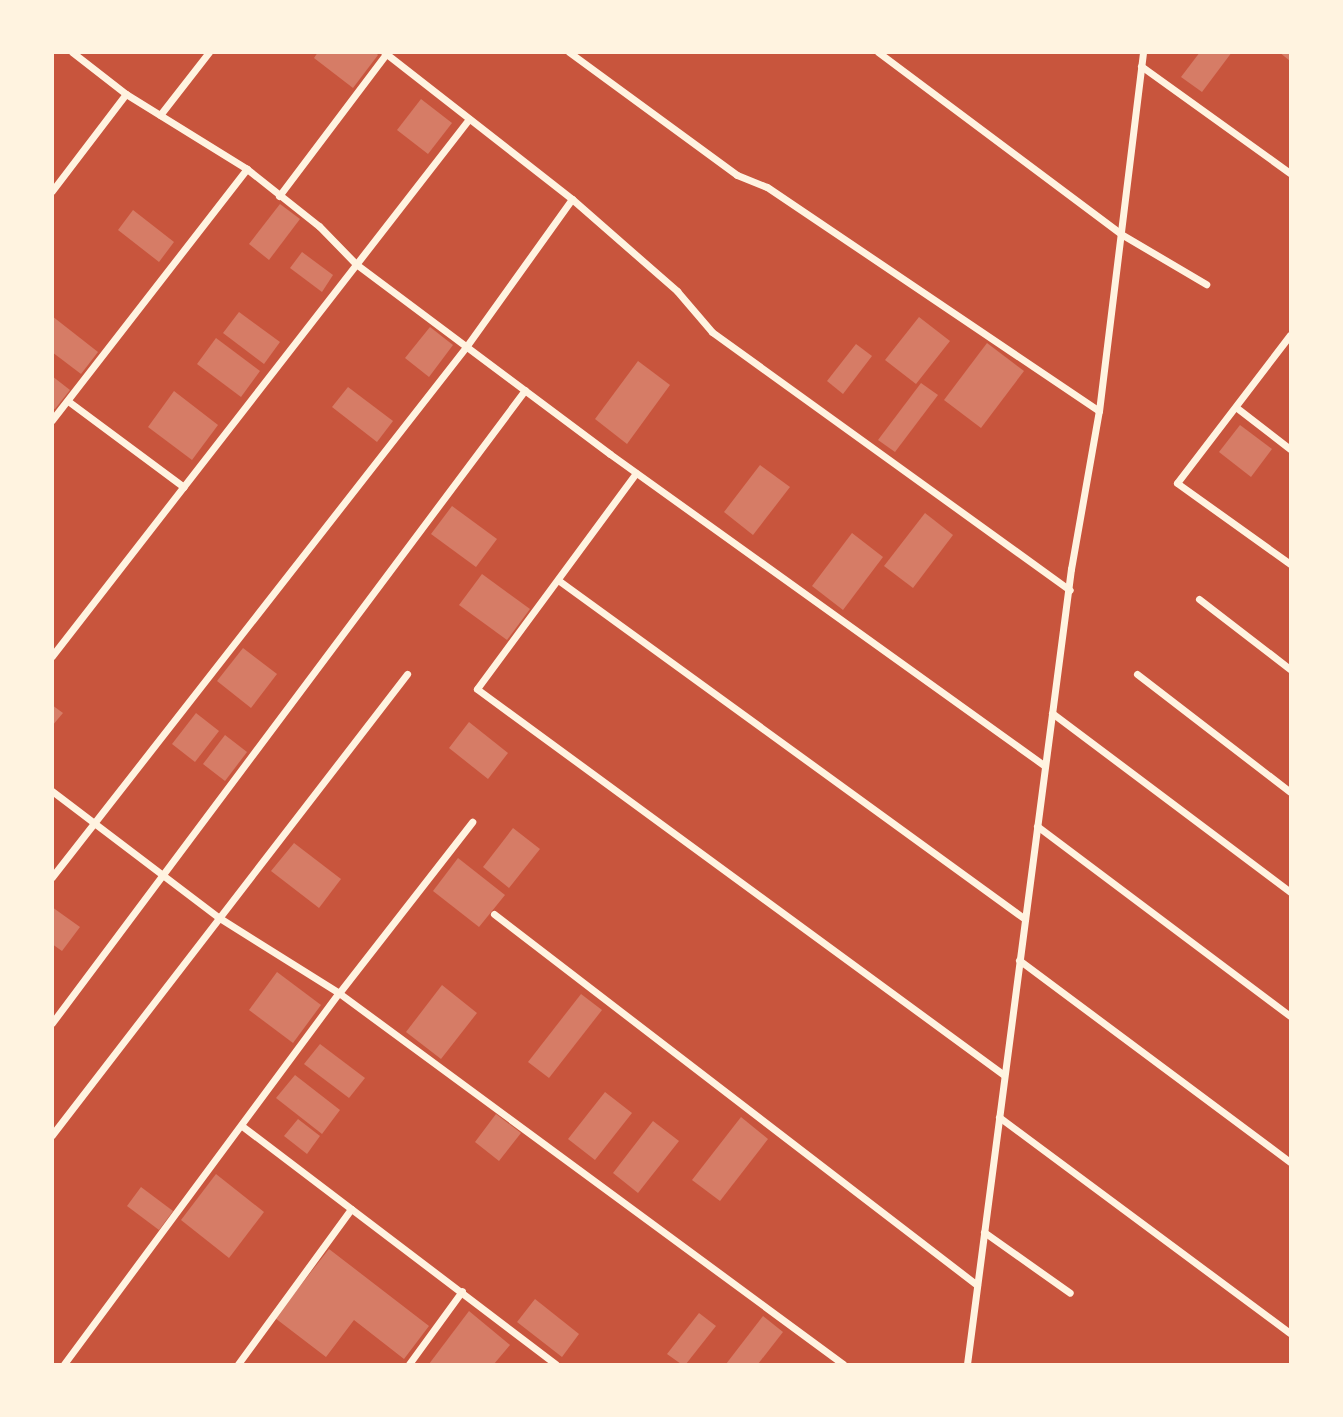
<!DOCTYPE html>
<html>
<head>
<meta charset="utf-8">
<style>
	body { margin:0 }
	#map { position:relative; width:1343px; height:1417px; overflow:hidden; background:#c8553d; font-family:Helvetica,sans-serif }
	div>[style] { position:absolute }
	.building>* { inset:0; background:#d67c66 }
	.minor>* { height:7px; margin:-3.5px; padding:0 3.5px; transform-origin:3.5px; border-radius:3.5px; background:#fff3e0 }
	span { translate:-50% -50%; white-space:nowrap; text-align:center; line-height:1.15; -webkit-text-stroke:6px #fff3e0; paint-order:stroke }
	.frame { position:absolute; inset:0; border:54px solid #fff3e0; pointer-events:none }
</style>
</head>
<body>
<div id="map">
	<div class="building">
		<i style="clip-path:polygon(318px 52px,375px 52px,378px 55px,353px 88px,314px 58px)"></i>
		<i style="clip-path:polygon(1200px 52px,1232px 52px,1202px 92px,1181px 77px)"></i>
		<i style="clip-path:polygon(1279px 52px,1290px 52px,1290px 61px)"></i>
		<i style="clip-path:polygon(421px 99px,452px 123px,428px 154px,397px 130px)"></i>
		<i style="clip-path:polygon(280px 204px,300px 219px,269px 260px,249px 244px)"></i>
		<i style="clip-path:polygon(133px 210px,174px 242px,159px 262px,118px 230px)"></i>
		<i style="clip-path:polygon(302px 252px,333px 275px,322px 292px,290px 268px)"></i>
		<i style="clip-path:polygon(239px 312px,280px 342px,264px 364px,223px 333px)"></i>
		<i style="clip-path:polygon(52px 316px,98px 352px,81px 374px,52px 352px)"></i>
		<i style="clip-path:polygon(919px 317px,950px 341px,916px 384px,885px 360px)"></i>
		<i style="clip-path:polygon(430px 327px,453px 345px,429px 377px,405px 358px)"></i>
		<i style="clip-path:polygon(216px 338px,260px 371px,241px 397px,197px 364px)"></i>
		<i style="clip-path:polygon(987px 343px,1024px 371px,981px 428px,944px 400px)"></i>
		<i style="clip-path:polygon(856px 344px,872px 356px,843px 394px,827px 381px)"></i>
		<i style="clip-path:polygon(638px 361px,670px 385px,627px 444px,595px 419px)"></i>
		<i style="clip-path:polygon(52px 376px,70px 390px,55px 409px,52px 408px)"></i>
		<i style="clip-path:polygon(921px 383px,938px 395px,895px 452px,878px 440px)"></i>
		<i style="clip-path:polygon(348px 387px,393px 421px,377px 442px,332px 407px)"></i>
		<i style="clip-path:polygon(174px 391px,218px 425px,192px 460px,148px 427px)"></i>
		<i style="clip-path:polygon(1240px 425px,1272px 449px,1251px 477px,1219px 452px)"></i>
		<i style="clip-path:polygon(760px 465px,790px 487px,753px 535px,724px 512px)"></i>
		<i style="clip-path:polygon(452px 506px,497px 539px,476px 567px,431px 534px)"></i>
		<i style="clip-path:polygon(925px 513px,953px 535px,913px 588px,884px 566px)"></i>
		<i style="clip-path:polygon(852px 533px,883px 557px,843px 610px,812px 586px)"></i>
		<i style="clip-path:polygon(482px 574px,530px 609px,507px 640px,459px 605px)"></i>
		<i style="clip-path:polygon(243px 648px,277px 674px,251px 708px,217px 681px)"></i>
		<i style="clip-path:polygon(52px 705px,63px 713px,52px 726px)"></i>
		<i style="clip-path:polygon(196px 713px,219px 731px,195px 762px,172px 744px)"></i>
		<i style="clip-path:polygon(469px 722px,508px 753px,488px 779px,449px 748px)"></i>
		<i style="clip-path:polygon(225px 735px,247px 752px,225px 781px,203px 764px)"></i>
		<i style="clip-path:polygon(513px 828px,540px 849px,509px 888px,483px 867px)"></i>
		<i style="clip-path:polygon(294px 843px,341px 879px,319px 908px,271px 871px)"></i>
		<i style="clip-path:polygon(458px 858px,505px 895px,479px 927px,433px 891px)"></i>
		<i style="clip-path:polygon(52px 907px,80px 927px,62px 951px,52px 944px)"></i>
		<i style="clip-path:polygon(277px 972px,321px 1005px,293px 1043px,249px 1010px)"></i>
		<i style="clip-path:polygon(442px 985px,477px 1013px,441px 1059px,406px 1032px)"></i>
		<i style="clip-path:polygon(581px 994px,602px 1010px,549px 1078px,528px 1062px)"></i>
		<i style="clip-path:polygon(320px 1044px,365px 1078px,349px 1098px,304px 1064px)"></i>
		<i style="clip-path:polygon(295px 1075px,340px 1110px,322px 1134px,276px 1098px)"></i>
		<i style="clip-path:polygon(605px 1092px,632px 1113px,595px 1160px,568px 1139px)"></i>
		<i style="clip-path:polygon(496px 1114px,521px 1133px,499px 1161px,475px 1142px)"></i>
		<i style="clip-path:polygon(741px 1117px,768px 1139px,720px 1201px,692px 1180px)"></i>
		<i style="clip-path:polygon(298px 1119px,320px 1136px,307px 1154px,284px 1136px)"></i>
		<i style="clip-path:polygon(653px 1121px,679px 1141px,638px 1193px,613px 1173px)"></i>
		<i style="clip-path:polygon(216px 1174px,264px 1212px,229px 1258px,181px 1220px)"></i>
		<i style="clip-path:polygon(141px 1187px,173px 1211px,159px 1230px,127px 1206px)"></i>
		<i style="clip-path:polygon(329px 1249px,429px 1326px,404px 1359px,354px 1320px,326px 1357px,275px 1318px)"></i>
		<i style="clip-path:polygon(535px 1299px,579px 1334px,562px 1357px,517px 1322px)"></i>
		<i style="clip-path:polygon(469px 1311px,510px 1345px,494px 1364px,429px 1364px)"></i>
		<i style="clip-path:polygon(699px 1313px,716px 1326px,686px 1364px,681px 1364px,667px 1354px)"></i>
		<i style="clip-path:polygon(763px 1316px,783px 1332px,758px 1364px,726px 1364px)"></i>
	</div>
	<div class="minor">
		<i style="left:72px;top:52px;width:68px;rotate:37.9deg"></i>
		<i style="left:126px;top:94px;width:142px;rotate:31.8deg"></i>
		<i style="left:247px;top:169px;width:92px;rotate:38.4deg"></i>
		<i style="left:319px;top:226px;width:53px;rotate:45.8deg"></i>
		<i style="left:356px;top:264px;width:317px;rotate:36.8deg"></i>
		<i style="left:610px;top:454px;width:535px;rotate:35.65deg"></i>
		<i style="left:384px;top:52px;width:239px;rotate:38deg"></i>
		<i style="left:572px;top:199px;width:140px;rotate:41.2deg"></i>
		<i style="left:677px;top:291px;width:54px;rotate:49.5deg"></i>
		<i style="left:712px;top:332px;width:441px;rotate:35.8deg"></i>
		<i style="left:569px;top:52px;width:208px;rotate:36.2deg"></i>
		<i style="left:737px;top:175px;width:32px;rotate:22deg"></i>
		<i style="left:767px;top:187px;width:400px;rotate:34deg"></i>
		<i style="left:878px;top:52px;width:304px;rotate:36.8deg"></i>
		<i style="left:1121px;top:234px;width:99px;rotate:30.5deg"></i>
		<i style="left:1141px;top:66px;width:183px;rotate:35.7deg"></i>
		<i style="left:160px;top:115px;width:80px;rotate:-52.1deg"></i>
		<i style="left:52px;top:191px;width:122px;rotate:-52.7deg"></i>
		<i style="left:279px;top:196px;width:178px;rotate:-53deg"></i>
		<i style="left:1290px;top:335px;width:186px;rotate:127.4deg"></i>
		<i style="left:1177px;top:483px;width:139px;rotate:35.6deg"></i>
		<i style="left:68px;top:401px;width:144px;rotate:36.6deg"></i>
		<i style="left:1237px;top:408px;width:67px;rotate:37.7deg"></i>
		<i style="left:52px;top:420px;width:318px;rotate:-52.2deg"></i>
		<i style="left:636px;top:473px;width:268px;rotate:126.4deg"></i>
		<i style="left:477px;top:689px;width:653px;rotate:36.22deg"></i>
		<i style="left:558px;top:580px;width:577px;rotate:35.98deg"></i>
		<i style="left:1199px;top:599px;width:115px;rotate:37.6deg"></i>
		<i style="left:52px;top:656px;width:680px;rotate:-52.17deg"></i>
		<i style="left:1137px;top:674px;width:193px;rotate:37.6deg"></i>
		<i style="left:1052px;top:713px;width:298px;rotate:36.9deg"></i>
		<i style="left:52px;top:791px;width:208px;rotate:37.2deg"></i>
		<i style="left:218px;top:917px;width:143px;rotate:32.1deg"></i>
		<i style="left:339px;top:993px;width:626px;rotate:36.36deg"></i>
		<i style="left:1037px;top:826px;width:316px;rotate:36.9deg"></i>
		<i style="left:52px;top:877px;width:673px;rotate:-52.01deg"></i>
		<i style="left:466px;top:347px;width:182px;rotate:-54.4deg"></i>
		<i style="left:494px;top:914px;width:609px;rotate:37.53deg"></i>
		<i style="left:1019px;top:960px;width:338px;rotate:36.7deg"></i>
		<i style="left:52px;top:1023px;width:790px;rotate:-53.23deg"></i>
		<i style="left:999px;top:1117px;width:362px;rotate:36.6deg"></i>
		<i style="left:242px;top:1126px;width:394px;rotate:37.2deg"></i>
		<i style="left:52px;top:1135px;width:582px;rotate:-52.4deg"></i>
		<i style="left:984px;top:1232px;width:105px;rotate:35.3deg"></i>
		<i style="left:64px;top:1364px;width:462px;rotate:-53.5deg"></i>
		<i style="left:339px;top:993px;width:217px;rotate:-52.1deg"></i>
		<i style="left:238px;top:1364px;width:192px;rotate:-53.9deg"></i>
		<i style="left:409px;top:1364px;width:90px;rotate:-54deg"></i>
		<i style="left:967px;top:1364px;width:802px;rotate:-82.55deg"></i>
		<i style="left:1071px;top:569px;width:160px;rotate:-80deg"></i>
		<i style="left:1099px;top:411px;width:362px;rotate:-83deg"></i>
	</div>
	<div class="frame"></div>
</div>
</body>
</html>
